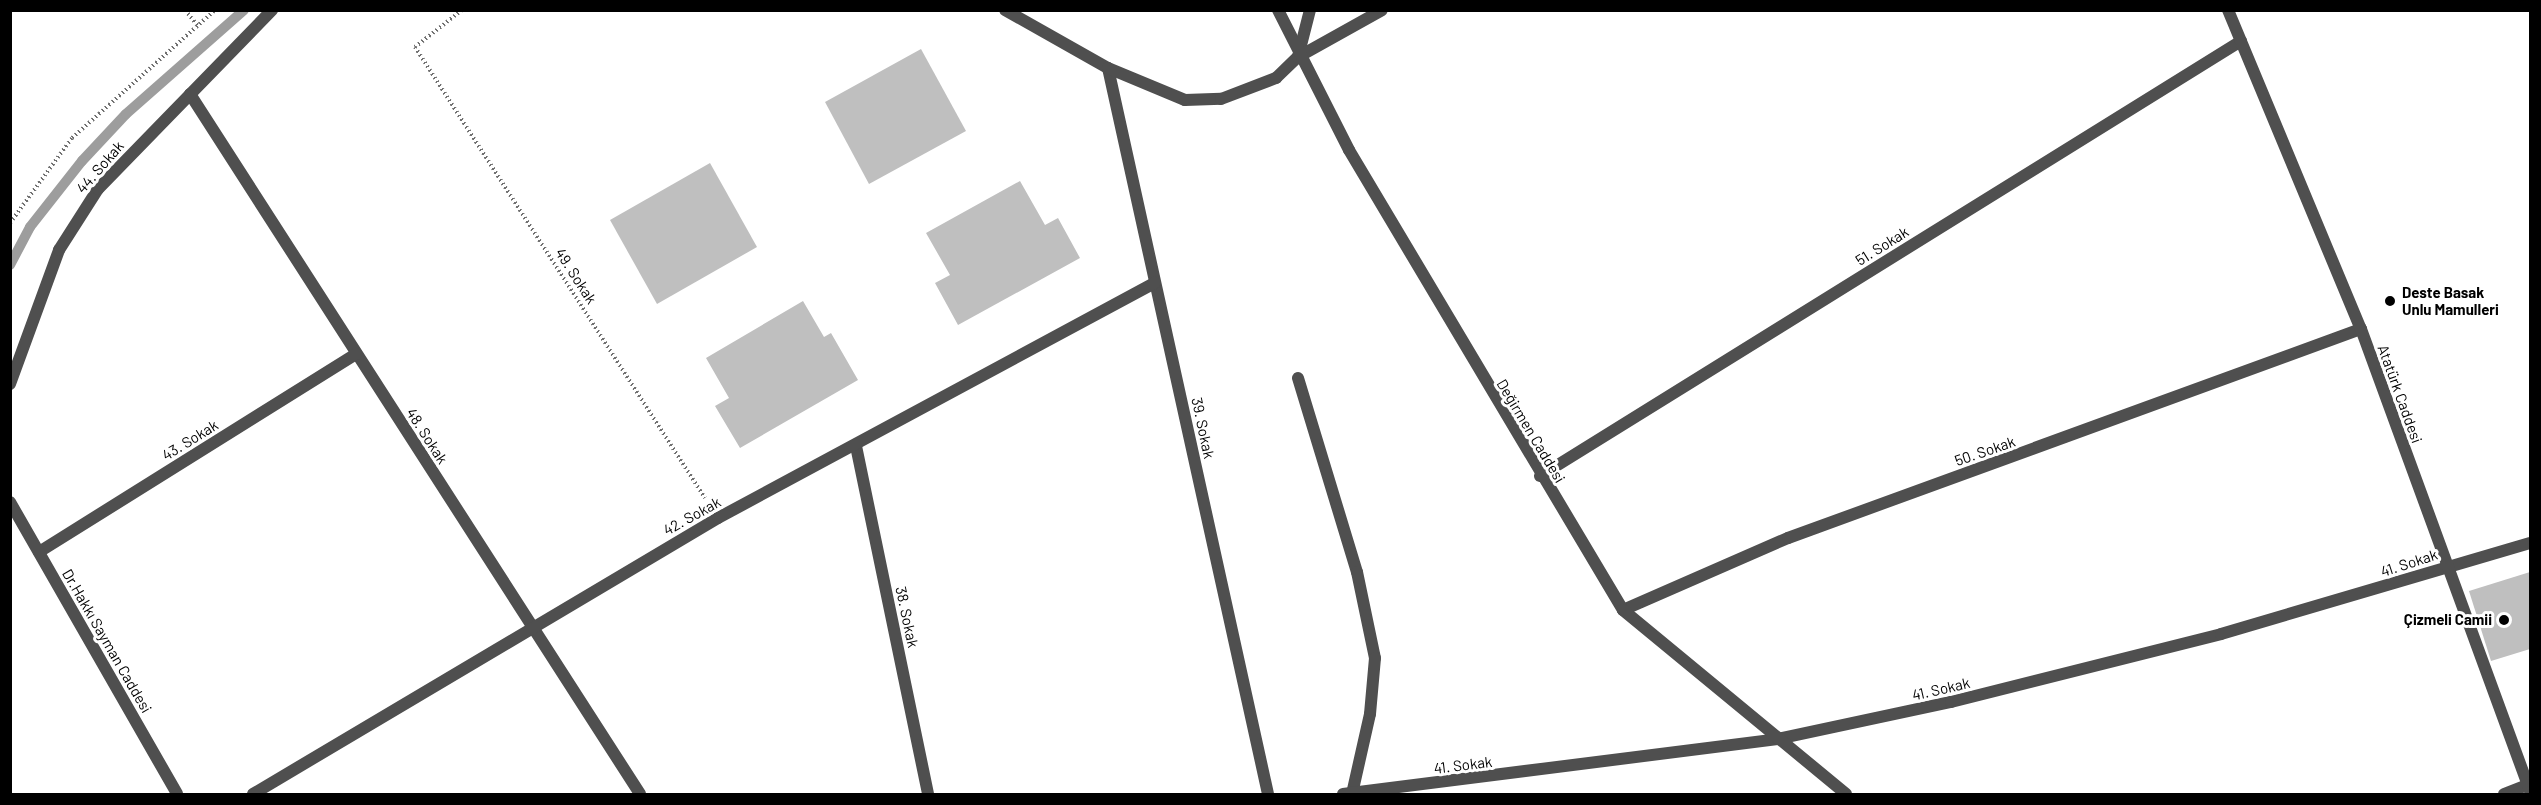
<!DOCTYPE html>
<html>
<head>
<meta charset="utf-8">
<style>
	body { margin:0 }
	#map { position:relative; width:2541px; height:805px; overflow:hidden; background:#fff; font-family:Barlow,sans-serif }
	div>[style] { position:absolute }
	.stream>* { height:10px; margin:-5px; padding:0 5px; transform-origin:5px; border-radius:5px; background:#9d9d9d }
	.building>* { inset:0; background:#bfbfbf }
	.path>* { height:4px; margin-top:-2px; transform-origin:0; background:repeating-linear-gradient(90deg,#717171 0 1.5px,transparent 0 4.5px) }
	.service>* { height:12px; margin:-6px; padding:0 6px; transform-origin:6px; border-radius:6px; background:#4f4f4f }
	.minor>* { height:12px; margin:-6px; padding:0 6px; transform-origin:6px; border-radius:6px; background:#4f4f4f }
	.tertiary>* { height:12px; margin:-6px; padding:0 6px; transform-origin:6px; border-radius:6px; background:#4f4f4f }
	.dots>* { width:16px; height:16px; translate:-50% -50%; box-sizing:border-box; border:3px solid #fff; border-radius:50% }
	span { translate:-50% -50%; white-space:nowrap; text-align:center; line-height:1.15; -webkit-text-stroke:6px #fff; paint-order:stroke }
	.street-label { font-size:15px; color:#000 }
	.poi-label { font-size:15px; color:#000; font-weight:700 }
	.left { translate:0 -50%; text-align:left }
	.right { translate:-100% -50%; text-align:right }
	.frame { position:absolute; inset:0; border:12px solid #000; pointer-events:none }
</style>
</head>
<body>
<div id="map">
	<div class="stream">
		<i style="left:10px;top:265px;width:43px;rotate:-62.2deg"></i>
		<i style="left:30px;top:227px;width:84px;rotate:-51.8deg"></i>
		<i style="left:82px;top:161px;width:64px;rotate:-46.9deg"></i>
		<i style="left:126px;top:114px;width:157px;rotate:-41.4deg"></i>
	</div>
	<div class="building">
		<i style="clip-path:polygon(921px 49px,966px 131px,869px 184px,825px 102px)"></i>
		<i style="clip-path:polygon(710px 163px,757px 247px,657px 304px,610px 220px)"></i>
		<i style="clip-path:polygon(1020px 181px,1045px 225px,1058px 218px,1080px 258px,958px 325px,935px 283px,950px 275px,926px 233px)"></i>
		<i style="clip-path:polygon(803px 301px,824px 337px,831px 333px,858px 380px,740px 448px,715px 406px,729px 398px,706px 358px)"></i>
		<i style="clip-path:polygon(2530px 572px,2530px 649px,2491px 661px,2469px 591px)"></i>
	</div>
	<div class="path">
		<i style="left:185px;top:10px;width:21px;rotate:51deg"></i>
		<i style="left:462px;top:10px;width:60px;rotate:141.8deg"></i>
		<i style="left:415px;top:47px;width:536px;rotate:57.26deg"></i>
		<i style="left:10px;top:223px;width:105px;rotate:-53.9deg"></i>
		<i style="left:72px;top:138px;width:192px;rotate:-41.8deg"></i>
	</div>
	<div class="service">
		<i style="left:1298px;top:378px;width:203px;rotate:73.1deg"></i>
		<i style="left:1357px;top:572px;width:88px;rotate:78.2deg"></i>
		<i style="left:1375px;top:658px;width:56px;rotate:95.1deg"></i>
		<i style="left:1370px;top:714px;width:82px;rotate:102.7deg"></i>
	</div>
	<div class="minor">
		<i style="left:1298px;top:57px;width:49px;rotate:-75.7deg"></i>
		<i style="left:1108px;top:68px;width:743px;rotate:77.57deg"></i>
		<i style="left:190px;top:94px;width:832px;rotate:57.26deg"></i>
		<i style="left:10px;top:384px;width:143px;rotate:-69.9deg"></i>
		<i style="left:59px;top:250px;width:72px;rotate:-57.4deg"></i>
		<i style="left:98px;top:189px;width:250px;rotate:-45.8deg"></i>
		<i style="left:856px;top:446px;width:355px;rotate:78.3deg"></i>
		<i style="left:1540px;top:476px;width:825px;rotate:-31.82deg"></i>
		<i style="left:39px;top:552px;width:374px;rotate:-32deg"></i>
		<i style="left:1623px;top:610px;width:180px;rotate:-23.6deg"></i>
		<i style="left:1788px;top:538px;width:610px;rotate:-20.04deg"></i>
		<i style="left:253px;top:794px;width:541px;rotate:-30.69deg"></i>
		<i style="left:718px;top:518px;width:496px;rotate:-28.3deg"></i>
		<i style="left:1343px;top:794px;width:438px;rotate:-7.2deg"></i>
		<i style="left:1778px;top:739px;width:177px;rotate:-12.1deg"></i>
		<i style="left:1951px;top:702px;width:278px;rotate:-14.1deg"></i>
		<i style="left:2221px;top:634px;width:322px;rotate:-16.4deg"></i>
		<i style="left:2504px;top:794px;width:28px;rotate:-21deg"></i>
	</div>
	<div class="tertiary">
		<i style="left:1005px;top:10px;width:118px;rotate:29.4deg"></i>
		<i style="left:1108px;top:68px;width:83px;rotate:22.6deg"></i>
		<i style="left:1185px;top:100px;width:36px;rotate:-2deg"></i>
		<i style="left:1221px;top:99px;width:59px;rotate:-20.9deg"></i>
		<i style="left:1276px;top:78px;width:30px;rotate:-44deg"></i>
		<i style="left:1298px;top:57px;width:96px;rotate:-29.2deg"></i>
		<i style="left:1278px;top:10px;width:157px;rotate:63.1deg"></i>
		<i style="left:1349px;top:150px;width:535px;rotate:59.22deg"></i>
		<i style="left:1623px;top:610px;width:289px;rotate:39.5deg"></i>
		<i style="left:2228px;top:10px;width:346px;rotate:67.4deg"></i>
		<i style="left:2361px;top:329px;width:493px;rotate:69.9deg"></i>
		<i style="left:10px;top:502px;width:336px;rotate:60.2deg"></i>
	</div>
	<div class="dots">
		<i style="left:2390px;top:301px;background:#000"></i>
		<i style="left:2504px;top:620px;background:#000"></i>
	</div>
	<div class="street-label">
		<span style="left:100px;top:167px;rotate:-49deg">44. Sokak</span>
		<span style="left:1882px;top:246px;rotate:-32deg">51. Sokak</span>
		<span style="left:576px;top:276px;rotate:57deg">49. Sokak</span>
		<span style="left:2400px;top:394px;rotate:70deg">Atatürk Caddesi</span>
		<span style="left:1203px;top:428px;rotate:78deg">39. Sokak</span>
		<span style="left:1531px;top:431px;rotate:59deg">Değirmen Caddesi</span>
		<span style="left:427px;top:436px;rotate:57deg">48. Sokak</span>
		<span style="left:190px;top:440px;rotate:-32deg">43. Sokak</span>
		<span style="left:1985px;top:451px;rotate:-19deg">50. Sokak</span>
		<span style="left:692px;top:516px;rotate:-29deg">42. Sokak</span>
		<span style="left:2409px;top:563px;rotate:-18deg">41. Sokak</span>
		<span style="left:907px;top:617px;rotate:78deg">38. Sokak</span>
		<span style="left:107px;top:641px;rotate:60deg">Dr.Hakkı Sayman Caddesi</span>
		<span style="left:1941px;top:689px;rotate:-13deg">41. Sokak</span>
		<span style="left:1463px;top:765px;rotate:-7deg">41. Sokak</span>
	</div>
	<div class="poi-label">
		<span class="left" style="left:2402px;top:301px">Deste Basak<br>Unlu Mamulleri</span>
		<span class="right" style="left:2492px;top:620px">Çizmeli Camii</span>
	</div>
	<div class="frame"></div>
</div>
</body>
</html>
